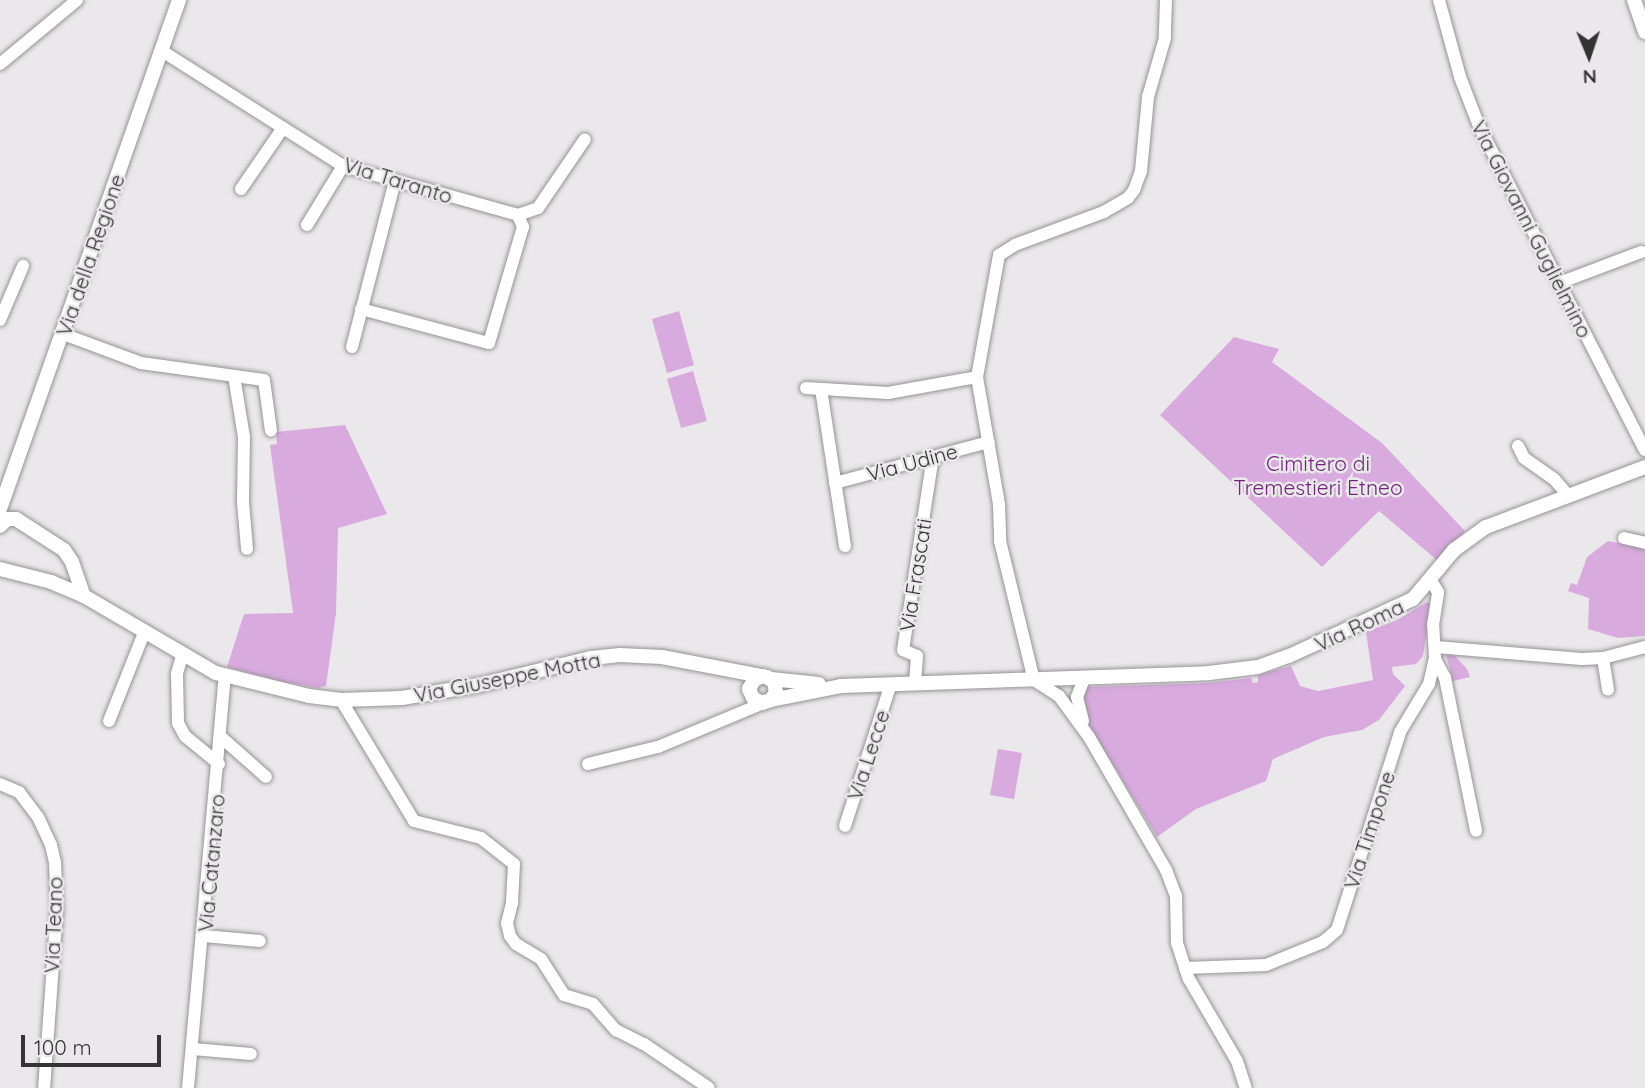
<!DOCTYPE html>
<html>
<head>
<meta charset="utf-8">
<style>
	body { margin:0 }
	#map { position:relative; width:1645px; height:1088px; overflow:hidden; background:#ebe8eb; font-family:Quicksand,sans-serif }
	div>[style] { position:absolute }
	.green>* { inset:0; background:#d8aade }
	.roads { filter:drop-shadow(0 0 2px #959396) drop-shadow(0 0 2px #959396) }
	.minor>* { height:12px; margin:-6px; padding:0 6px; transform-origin:6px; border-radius:6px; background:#fff }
	.major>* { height:14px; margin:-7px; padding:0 7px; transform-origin:7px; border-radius:7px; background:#fff }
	span { translate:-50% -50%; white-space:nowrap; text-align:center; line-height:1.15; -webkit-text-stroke:5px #ebe8eb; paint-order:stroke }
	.street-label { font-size:21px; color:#353435 }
	.park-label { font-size:21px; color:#6f267a }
	.north { position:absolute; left:1554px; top:21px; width:70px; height:70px; -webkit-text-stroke:5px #ebe8eb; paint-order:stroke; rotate:178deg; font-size:19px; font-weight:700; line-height:28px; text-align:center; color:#353435 }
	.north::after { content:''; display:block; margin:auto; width:24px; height:32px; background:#353435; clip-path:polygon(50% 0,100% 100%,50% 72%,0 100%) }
	.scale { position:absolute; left:21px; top:1035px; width:140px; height:32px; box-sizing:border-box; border:4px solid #353435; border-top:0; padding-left:9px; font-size:21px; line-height:24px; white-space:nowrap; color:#353435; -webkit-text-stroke:5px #ebe8eb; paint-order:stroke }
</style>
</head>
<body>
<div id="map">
	<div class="green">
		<i style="clip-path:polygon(679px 311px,694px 365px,667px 373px,652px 319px)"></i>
		<i style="clip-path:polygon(1234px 337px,1279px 349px,1272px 362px,1382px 443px,1465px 531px,1438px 561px,1379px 511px,1322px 567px,1160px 415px)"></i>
		<i style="clip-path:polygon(693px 371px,707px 421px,681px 428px,667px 379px)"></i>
		<i style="clip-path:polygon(345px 425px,387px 514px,338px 528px,336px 613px,326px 686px,318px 688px,279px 681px,227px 667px,244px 614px,293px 613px,270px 445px,277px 444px,276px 432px)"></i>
		<i style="clip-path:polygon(1608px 541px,1645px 548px,1645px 636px,1618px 638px,1588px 629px,1589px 598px,1568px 591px,1571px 583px,1577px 585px,1587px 557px)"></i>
		<i style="clip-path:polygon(1427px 602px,1431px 604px,1423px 656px,1416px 664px,1392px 667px,1393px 674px,1405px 686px,1379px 720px,1362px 730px,1324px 737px,1273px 759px,1266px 781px,1196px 809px,1157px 837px,1088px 723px,1080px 703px,1086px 687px,1208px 683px,1251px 678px,1253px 683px,1258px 682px,1258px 675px,1291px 666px,1300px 686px,1318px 691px,1373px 680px,1366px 632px,1397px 620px)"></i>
		<i style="clip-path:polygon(1453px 654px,1467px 669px,1470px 677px,1453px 681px,1446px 655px)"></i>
		<i style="clip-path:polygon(998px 749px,1022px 753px,1014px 799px,990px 795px)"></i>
	</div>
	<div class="roads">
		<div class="minor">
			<i style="left:1166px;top:0;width:38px;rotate:92deg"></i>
			<i style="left:1165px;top:38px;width:61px;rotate:106.1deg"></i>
			<i style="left:1148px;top:97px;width:74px;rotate:95.4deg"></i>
			<i style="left:1141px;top:171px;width:20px;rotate:110deg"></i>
			<i style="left:1134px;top:190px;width:10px;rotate:127deg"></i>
			<i style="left:1128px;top:198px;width:28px;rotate:150deg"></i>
			<i style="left:1104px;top:212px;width:95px;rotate:159.7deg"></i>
			<i style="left:1015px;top:245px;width:19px;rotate:148deg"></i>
			<i style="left:999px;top:255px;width:124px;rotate:100.2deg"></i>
			<i style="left:977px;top:377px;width:130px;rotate:80.2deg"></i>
			<i style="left:999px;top:505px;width:36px;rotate:88deg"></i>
			<i style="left:1000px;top:541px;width:143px;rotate:76.3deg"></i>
			<i style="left:1034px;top:680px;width:30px;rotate:33deg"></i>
			<i style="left:1059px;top:696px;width:51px;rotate:53.8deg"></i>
			<i style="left:1089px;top:737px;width:154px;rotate:59.9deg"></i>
			<i style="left:1166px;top:870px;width:28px;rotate:69deg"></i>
			<i style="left:1176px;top:896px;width:47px;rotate:88.8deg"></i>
			<i style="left:1177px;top:943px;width:38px;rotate:72deg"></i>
			<i style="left:1189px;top:979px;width:95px;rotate:59.7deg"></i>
			<i style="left:1237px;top:1061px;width:28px;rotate:72deg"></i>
			<i style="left:1439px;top:0;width:80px;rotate:74.7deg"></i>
			<i style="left:1460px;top:77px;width:53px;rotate:68.8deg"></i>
			<i style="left:1479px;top:126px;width:364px;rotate:62.9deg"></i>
			<i style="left:162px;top:51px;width:214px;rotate:32.4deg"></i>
			<i style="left:343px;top:166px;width:182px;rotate:15.6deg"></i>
			<i style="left:518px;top:215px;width:21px;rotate:-19deg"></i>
			<i style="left:538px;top:208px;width:83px;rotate:-55.7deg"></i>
			<i style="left:0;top:64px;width:100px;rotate:-39.7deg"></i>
			<i style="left:241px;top:189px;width:74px;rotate:-55.5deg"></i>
			<i style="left:307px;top:225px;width:69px;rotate:-58.6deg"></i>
			<i style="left:1559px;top:283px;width:88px;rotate:-20.7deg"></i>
			<i style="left:361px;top:309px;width:132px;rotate:14.9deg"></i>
			<i style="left:489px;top:343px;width:121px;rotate:-73.7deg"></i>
			<i style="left:523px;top:227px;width:13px;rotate:-113deg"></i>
			<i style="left:0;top:320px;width:59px;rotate:-66.9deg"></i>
			<i style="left:63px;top:334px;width:83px;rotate:20.4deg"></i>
			<i style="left:141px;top:363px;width:124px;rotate:7.9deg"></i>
			<i style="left:264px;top:380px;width:51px;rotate:82.2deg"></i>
			<i style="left:352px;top:347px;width:171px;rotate:-75.5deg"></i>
			<i style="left:234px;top:376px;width:62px;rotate:80.7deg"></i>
			<i style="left:244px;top:437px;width:65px;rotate:90.9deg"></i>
			<i style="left:243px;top:502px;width:47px;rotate:85.1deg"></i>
			<i style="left:806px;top:388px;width:82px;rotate:3.5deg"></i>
			<i style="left:888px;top:393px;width:90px;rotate:-10.2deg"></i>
			<i style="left:821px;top:389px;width:159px;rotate:81.3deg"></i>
			<i style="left:1518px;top:446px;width:13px;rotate:63deg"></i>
			<i style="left:1524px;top:458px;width:37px;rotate:35deg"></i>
			<i style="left:1554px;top:479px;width:23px;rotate:49deg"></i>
			<i style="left:835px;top:483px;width:159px;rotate:-14.9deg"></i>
			<i style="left:1624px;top:538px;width:22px;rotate:13deg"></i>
			<i style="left:1436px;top:647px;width:146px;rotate:4.7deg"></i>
			<i style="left:1582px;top:659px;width:21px;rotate:-3deg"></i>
			<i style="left:1603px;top:658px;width:43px;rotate:-14.7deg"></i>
			<i style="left:182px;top:656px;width:19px;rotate:106deg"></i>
			<i style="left:177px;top:674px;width:49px;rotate:88.8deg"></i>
			<i style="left:178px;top:723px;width:15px;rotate:62deg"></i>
			<i style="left:185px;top:736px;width:44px;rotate:39.5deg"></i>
			<i style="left:1603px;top:658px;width:32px;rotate:81deg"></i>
			<i style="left:1435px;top:659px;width:21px;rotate:62deg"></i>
			<i style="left:1445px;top:678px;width:156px;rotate:78.5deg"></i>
			<i style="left:915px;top:684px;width:28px;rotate:-86deg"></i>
			<i style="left:917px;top:656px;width:15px;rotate:-157deg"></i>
			<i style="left:903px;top:650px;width:195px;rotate:-81.2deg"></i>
			<i style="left:341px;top:700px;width:141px;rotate:58.9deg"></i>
			<i style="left:414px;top:821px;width:69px;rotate:14.2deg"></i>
			<i style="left:481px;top:838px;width:42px;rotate:38.2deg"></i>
			<i style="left:514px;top:864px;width:39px;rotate:93deg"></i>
			<i style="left:512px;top:903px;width:21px;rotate:104deg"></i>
			<i style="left:507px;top:923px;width:13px;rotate:77deg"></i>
			<i style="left:510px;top:936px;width:10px;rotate:53deg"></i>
			<i style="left:516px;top:944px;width:29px;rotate:31deg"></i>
			<i style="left:541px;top:959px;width:43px;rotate:57.4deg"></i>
			<i style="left:564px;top:995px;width:30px;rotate:17deg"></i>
			<i style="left:593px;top:1004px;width:35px;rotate:49deg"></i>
			<i style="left:616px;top:1030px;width:31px;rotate:27deg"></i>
			<i style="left:644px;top:1044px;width:78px;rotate:34.1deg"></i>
			<i style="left:109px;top:721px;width:95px;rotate:-68.3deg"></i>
			<i style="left:1083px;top:721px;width:25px;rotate:-104deg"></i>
			<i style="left:1077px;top:697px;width:19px;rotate:-69deg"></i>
			<i style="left:221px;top:737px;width:60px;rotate:41.6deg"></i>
			<i style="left:588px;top:764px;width:72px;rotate:-13.7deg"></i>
			<i style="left:658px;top:747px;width:117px;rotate:-22.6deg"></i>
			<i style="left:0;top:784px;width:21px;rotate:23deg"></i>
			<i style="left:19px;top:792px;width:31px;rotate:53deg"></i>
			<i style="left:38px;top:817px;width:31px;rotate:65deg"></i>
			<i style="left:51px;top:845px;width:18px;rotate:77deg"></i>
			<i style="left:55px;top:863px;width:45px;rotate:87.5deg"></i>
			<i style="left:57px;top:908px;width:180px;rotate:94.1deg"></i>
			<i style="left:845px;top:826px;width:149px;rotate:-72.1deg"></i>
			<i style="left:204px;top:936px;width:56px;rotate:5.1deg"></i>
			<i style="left:1185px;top:968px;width:81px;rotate:-2.1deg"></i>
			<i style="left:1266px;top:965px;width:61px;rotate:-22deg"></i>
			<i style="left:1323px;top:942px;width:18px;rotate:-41deg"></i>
			<i style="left:1337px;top:930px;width:208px;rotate:-72.3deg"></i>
			<i style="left:1400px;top:732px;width:56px;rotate:-58.9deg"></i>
			<i style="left:1429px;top:684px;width:26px;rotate:-77deg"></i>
			<i style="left:1435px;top:659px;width:34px;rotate:-93deg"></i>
			<i style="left:1433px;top:625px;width:33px;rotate:-81deg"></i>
			<i style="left:1438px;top:592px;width:13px;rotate:-122deg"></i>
			<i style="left:193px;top:1049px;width:58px;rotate:4.9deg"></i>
			<i style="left:188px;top:1088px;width:413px;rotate:-84.9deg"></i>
		</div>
		<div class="major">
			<i style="left:1634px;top:0;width:34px;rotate:71deg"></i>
			<i style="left:0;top:509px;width:540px;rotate:-70.62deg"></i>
			<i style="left:0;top:526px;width:10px;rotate:-45deg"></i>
			<i style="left:7px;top:519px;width:9px"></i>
			<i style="left:16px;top:519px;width:57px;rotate:32.9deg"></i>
			<i style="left:64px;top:550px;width:14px;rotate:56deg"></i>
			<i style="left:72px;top:562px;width:36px;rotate:71deg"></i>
			<i style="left:0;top:569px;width:53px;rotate:14.3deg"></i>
			<i style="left:51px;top:582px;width:36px;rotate:23deg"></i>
			<i style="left:84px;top:596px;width:153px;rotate:30.3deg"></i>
			<i style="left:216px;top:673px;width:96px;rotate:13.9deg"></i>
			<i style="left:309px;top:696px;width:32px;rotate:7deg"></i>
			<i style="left:341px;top:700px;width:61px;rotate:-1.9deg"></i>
			<i style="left:402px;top:698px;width:78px;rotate:-9.6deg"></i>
			<i style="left:479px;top:685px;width:115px;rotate:-13.6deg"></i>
			<i style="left:591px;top:658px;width:29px;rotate:-6deg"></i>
			<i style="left:620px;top:655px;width:42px;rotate:2.7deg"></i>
			<i style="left:662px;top:657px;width:107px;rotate:10.8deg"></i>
			<i style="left:767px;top:677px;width:9px;rotate:36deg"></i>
			<i style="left:774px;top:682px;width:10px;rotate:79deg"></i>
			<i style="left:776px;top:692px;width:9px;rotate:122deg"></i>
			<i style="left:771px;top:700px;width:9px;rotate:162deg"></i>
			<i style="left:762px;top:703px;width:10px;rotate:-151deg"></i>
			<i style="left:753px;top:698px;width:10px;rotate:-114deg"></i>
			<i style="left:749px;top:689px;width:10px;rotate:-61deg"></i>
			<i style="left:754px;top:680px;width:10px;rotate:-24deg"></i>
			<i style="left:771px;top:679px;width:48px;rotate:5.9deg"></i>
			<i style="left:771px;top:700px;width:71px;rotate:-11.3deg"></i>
			<i style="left:841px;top:686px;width:368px;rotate:-2deg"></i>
			<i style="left:1209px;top:673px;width:49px;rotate:-7deg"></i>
			<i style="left:1258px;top:667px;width:33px;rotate:-20deg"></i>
			<i style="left:1289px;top:656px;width:136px;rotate:-24.7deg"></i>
			<i style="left:1413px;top:599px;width:64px;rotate:-50.1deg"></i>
			<i style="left:1454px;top:550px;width:39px;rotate:-36deg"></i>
			<i style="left:1486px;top:527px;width:170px;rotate:-20.7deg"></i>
		</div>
	</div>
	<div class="street-label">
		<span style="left:398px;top:180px;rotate:17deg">Via Taranto</span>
		<span style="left:1532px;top:229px;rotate:63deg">Via Giovanni Guglielmino</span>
		<span style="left:90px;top:255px;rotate:-71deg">Via della Regione</span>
		<span style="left:912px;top:462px;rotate:-15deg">Via Udine</span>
		<span style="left:915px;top:575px;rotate:-81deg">Via Frascati</span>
		<span style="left:1359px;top:625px;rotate:-25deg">Via Roma</span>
		<span style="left:507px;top:677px;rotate:-11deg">Via Giuseppe Motta</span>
		<span style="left:868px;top:755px;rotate:-72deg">Via Lecce</span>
		<span style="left:1369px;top:830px;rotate:-72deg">Via Timpone</span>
		<span style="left:211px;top:863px;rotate:-85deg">Via Catanzaro</span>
		<span style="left:53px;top:925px;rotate:-88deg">Via Teano</span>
	</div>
	<div class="park-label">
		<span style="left:1318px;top:475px">Cimitero di<br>Tremestieri Etneo</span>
	</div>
	<div class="north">N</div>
	<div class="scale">100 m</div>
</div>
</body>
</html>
